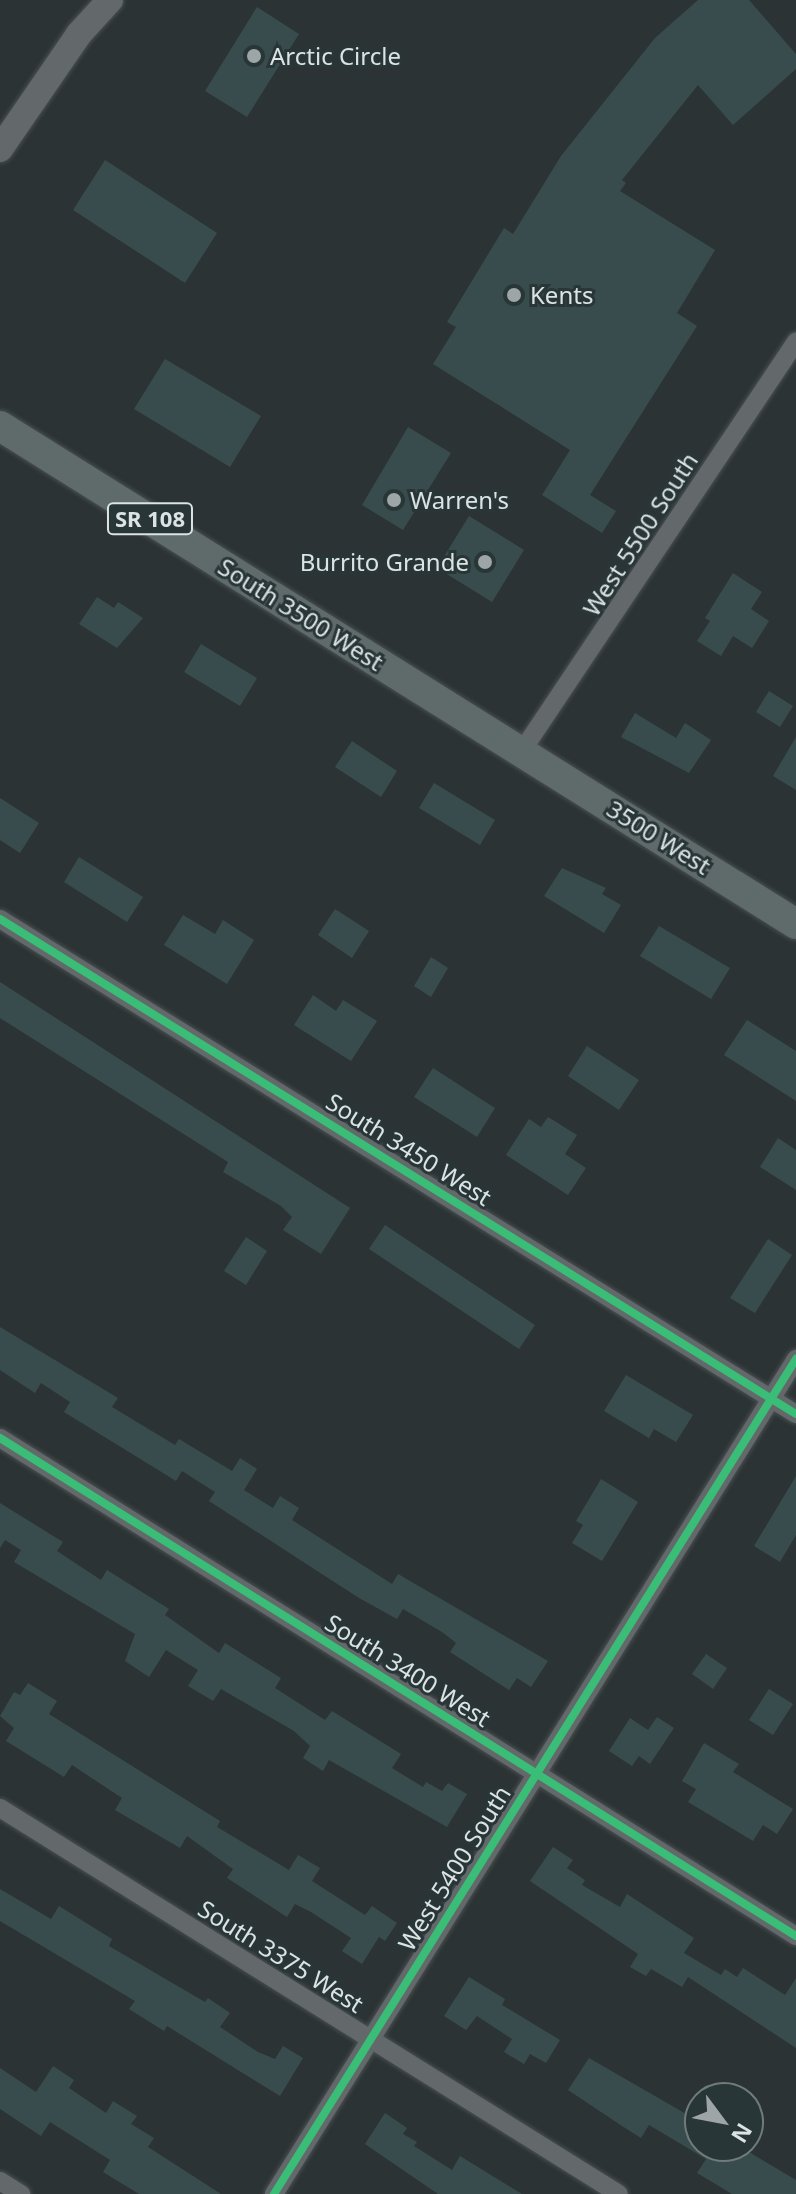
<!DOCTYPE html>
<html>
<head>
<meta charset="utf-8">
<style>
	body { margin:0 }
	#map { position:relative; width:796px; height:2194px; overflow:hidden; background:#2c3334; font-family:"Noto Sans",sans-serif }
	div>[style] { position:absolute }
	.building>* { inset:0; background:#384c4e }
	.roads { filter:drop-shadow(0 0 2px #494f50) drop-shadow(0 0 2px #494f50) }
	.street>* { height:18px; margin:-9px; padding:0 9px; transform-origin:9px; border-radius:9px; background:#63696a }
	.secondary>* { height:26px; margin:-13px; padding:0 13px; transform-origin:13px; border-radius:13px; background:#63696a }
	.primary>* { height:30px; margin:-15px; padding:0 15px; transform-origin:15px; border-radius:15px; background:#5f6a6b }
	.cycleway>* { height:8px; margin:-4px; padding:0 4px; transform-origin:4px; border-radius:4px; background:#3abd76 }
	.dots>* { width:22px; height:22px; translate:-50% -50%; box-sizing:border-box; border:4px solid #293637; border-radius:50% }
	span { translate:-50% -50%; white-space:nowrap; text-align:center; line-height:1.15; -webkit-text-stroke:6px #293637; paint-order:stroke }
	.shield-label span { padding:2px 6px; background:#293637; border:2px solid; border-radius:6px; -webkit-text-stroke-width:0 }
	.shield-label { font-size:22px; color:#dbe3e4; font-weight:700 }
	.poi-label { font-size:24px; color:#dbe3e4 }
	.left { translate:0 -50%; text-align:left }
	.right { translate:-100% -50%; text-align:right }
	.street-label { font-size:24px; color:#dbe3e4 }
	.north { position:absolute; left:684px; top:2082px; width:80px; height:80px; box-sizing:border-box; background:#293637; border:2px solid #707b7c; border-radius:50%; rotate:122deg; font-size:22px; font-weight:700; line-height:32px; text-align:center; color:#dbe3e4 }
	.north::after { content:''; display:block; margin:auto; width:28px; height:36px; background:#9ea5a6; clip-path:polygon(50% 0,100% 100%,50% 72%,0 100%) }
</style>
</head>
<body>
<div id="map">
	<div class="building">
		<i style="clip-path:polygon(698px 0,749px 0,796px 54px,796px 69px,733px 125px,698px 85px,622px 180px,626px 183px,620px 191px,715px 250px,677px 313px,697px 326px,590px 495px,616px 511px,602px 533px,542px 495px,570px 450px,433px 364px,456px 327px,447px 322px,504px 228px,513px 234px,561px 156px,655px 38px)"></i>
		<i style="clip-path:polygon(257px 7px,299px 34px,247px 117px,205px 91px)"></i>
		<i style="clip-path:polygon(105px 160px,217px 233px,185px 283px,73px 210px)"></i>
		<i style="clip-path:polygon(165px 359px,261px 416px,230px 467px,134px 409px)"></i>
		<i style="clip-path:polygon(408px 427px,451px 453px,403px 530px,362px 505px)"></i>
		<i style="clip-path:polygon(469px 516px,524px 550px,492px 602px,437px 568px)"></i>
		<i style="clip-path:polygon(733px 573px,762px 592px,751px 609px,769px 621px,752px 648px,733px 636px,721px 656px,697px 641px,710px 621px,705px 618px)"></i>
		<i style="clip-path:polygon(97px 597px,114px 608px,118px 602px,143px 618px,117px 648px,79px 624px)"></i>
		<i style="clip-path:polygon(201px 644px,257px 678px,240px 706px,184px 672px)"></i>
		<i style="clip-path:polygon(769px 691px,793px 706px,780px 727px,756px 712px)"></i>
		<i style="clip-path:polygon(635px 713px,676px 738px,685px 723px,711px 740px,689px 773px,621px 737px)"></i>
		<i style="clip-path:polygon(796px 737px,796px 790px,773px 776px)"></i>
		<i style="clip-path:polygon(352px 741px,397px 771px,381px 797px,335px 767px)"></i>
		<i style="clip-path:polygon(434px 783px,495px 820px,480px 845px,419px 808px)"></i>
		<i style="clip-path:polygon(0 798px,39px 823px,20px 853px,0 840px)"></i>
		<i style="clip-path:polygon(79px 857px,143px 897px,127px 922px,64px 882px)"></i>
		<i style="clip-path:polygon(562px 868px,606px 888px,602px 894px,621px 905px,604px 933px,544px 896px)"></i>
		<i style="clip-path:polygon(335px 909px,369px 931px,352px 958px,318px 935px)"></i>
		<i style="clip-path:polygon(183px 915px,215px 934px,223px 920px,254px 940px,227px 984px,164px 945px)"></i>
		<i style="clip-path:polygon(659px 926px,730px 968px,711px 999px,640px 956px)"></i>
		<i style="clip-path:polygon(431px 957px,448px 968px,431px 997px,414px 986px)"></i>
		<i style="clip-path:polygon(0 982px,350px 1208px,321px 1254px,283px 1230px,292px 1217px,281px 1206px,223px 1172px,228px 1162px,0 1018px)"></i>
		<i style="clip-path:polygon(313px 995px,336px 1011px,343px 1000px,377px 1021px,351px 1061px,294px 1025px)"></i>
		<i style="clip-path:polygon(747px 1020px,796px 1051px,796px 1101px,724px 1055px)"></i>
		<i style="clip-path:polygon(587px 1046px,639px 1080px,619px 1110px,568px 1076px)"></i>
		<i style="clip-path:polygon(433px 1068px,495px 1108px,477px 1137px,414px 1097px)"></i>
		<i style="clip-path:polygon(548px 1117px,577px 1135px,565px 1154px,586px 1168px,568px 1195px,506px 1155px,529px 1119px,541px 1127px)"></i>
		<i style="clip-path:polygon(778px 1138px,796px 1150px,796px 1190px,760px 1167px)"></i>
		<i style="clip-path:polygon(385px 1225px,535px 1325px,519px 1349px,369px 1249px)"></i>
		<i style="clip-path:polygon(246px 1237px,267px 1251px,246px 1285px,224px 1271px)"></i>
		<i style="clip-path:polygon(768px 1239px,792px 1255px,755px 1313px,730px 1298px)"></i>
		<i style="clip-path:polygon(0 1327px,118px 1398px,112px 1407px,175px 1445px,179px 1439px,232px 1471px,240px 1458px,257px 1469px,244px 1490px,273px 1508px,280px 1496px,299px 1508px,292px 1520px,392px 1584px,398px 1574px,548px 1661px,531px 1687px,517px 1678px,509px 1690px,450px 1652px,456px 1643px,442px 1632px,403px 1609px,397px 1619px,359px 1598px,209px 1501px,215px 1492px,182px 1471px,176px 1481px,64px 1412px,70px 1402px,41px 1383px,35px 1393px,0 1370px)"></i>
		<i style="clip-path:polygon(626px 1375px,693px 1415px,676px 1442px,654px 1429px,649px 1438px,604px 1411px)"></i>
		<i style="clip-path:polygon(796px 1476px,796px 1535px,780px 1562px,754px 1546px)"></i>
		<i style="clip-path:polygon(601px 1479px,638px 1502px,602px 1561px,572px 1543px,583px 1525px,576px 1521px)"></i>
		<i style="clip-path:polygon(0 1503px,63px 1542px,57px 1551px,101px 1580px,107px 1570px,169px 1609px,165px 1615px,219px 1653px,225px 1643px,281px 1678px,275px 1688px,325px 1720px,332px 1711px,401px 1754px,392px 1768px,423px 1787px,426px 1782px,442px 1791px,448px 1783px,467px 1794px,447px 1827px,329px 1760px,323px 1771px,303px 1758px,310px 1746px,294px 1731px,221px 1689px,213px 1701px,188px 1686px,198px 1670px,166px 1650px,149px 1677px,125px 1661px,135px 1634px,14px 1562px,21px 1550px,5px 1540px,0 1548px)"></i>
		<i style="clip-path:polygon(706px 1654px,727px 1668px,713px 1689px,692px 1674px)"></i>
		<i style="clip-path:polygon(28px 1683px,57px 1701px,49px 1714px,220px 1821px,217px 1827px,289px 1870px,298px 1855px,320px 1868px,312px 1881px,365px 1915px,372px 1906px,397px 1923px,385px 1941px,379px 1937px,362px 1964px,342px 1951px,351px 1938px,311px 1912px,295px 1904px,287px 1917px,227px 1878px,233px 1869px,187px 1836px,180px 1848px,115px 1810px,122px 1798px,72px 1765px,64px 1777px,6px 1741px,14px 1728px,0 1716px,14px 1692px,20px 1695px)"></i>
		<i style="clip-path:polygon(769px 1689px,793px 1704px,773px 1735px,749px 1720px)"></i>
		<i style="clip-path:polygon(657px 1717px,674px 1728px,650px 1764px,639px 1756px,632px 1766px,609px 1751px,630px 1718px,648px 1730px)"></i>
		<i style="clip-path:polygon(704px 1743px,739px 1764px,733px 1772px,793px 1809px,777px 1834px,763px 1825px,753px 1841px,688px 1802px,696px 1789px,682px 1781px)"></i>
		<i style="clip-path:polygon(553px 1847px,573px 1860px,567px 1868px,585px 1880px,582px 1885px,620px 1907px,627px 1894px,694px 1938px,684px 1953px,721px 1975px,725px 1969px,737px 1977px,743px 1968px,785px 1995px,796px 1978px,796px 2048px,688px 1977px,682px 1987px,651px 1969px,646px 1976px,630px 1967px,638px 1954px,530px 1881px)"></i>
		<i style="clip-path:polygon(0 1889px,51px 1919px,59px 1906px,112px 1939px,109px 1946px,205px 2002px,208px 1998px,230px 2013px,220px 2027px,258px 2052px,275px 2059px,283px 2046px,303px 2058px,280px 2096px,167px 2026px,164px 2031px,129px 2009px,135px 2001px,0 1921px)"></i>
		<i style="clip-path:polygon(469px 1977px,505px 1999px,502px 2005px,560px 2040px,546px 2063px,530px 2054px,524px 2064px,504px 2052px,512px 2039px,477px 2016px,466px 2030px,444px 2016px)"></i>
		<i style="clip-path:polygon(589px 2058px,700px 2122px,700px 2146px,739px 2146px,796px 2180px,796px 2194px,732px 2194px,697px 2173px,706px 2159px,649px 2125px,641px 2138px,622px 2126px,568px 2090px)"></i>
		<i style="clip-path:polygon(53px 2066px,74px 2080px,69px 2088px,106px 2113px,113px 2101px,137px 2116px,131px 2124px,154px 2138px,148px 2147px,221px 2194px,139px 2194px,103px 2172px,110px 2160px,50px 2122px,41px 2136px,0 2109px,0 2068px,36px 2092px)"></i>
		<i style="clip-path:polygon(385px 2113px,407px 2128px,403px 2134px,417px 2142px,414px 2146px,452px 2170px,460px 2156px,522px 2194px,438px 2194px,365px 2144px)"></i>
	</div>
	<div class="roads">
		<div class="street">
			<i style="left:522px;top:751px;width:493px;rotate:-56.2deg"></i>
			<i style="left:0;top:919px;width:937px;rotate:31.88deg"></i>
			<i style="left:0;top:1438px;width:939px;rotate:32.03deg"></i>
			<i style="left:0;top:1808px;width:729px;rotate:31.95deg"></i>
			<i style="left:0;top:2181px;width:25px;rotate:32deg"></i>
			<i style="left:274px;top:2194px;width:985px;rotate:-57.99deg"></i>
		</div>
		<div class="secondary">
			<i style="left:0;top:149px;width:140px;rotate:-55.5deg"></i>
			<i style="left:79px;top:34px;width:46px;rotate:-47.6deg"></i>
		</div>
		<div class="primary">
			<i style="left:0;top:426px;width:939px;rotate:32.03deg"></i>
		</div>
	</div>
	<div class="cycleway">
		<i style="left:0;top:919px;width:937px;rotate:31.88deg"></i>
		<i style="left:0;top:1438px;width:939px;rotate:32.03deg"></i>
		<i style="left:274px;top:2194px;width:985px;rotate:-57.99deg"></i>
	</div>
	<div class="dots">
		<i style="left:254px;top:56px;background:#9ea5a6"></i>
		<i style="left:514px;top:295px;background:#9ea5a6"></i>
		<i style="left:394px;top:500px;background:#9ea5a6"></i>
		<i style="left:485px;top:562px;background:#9ea5a6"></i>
	</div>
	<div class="shield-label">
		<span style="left:150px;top:519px">SR 108</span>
	</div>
	<div class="poi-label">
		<span class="left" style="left:270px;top:56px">Arctic Circle</span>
		<span class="left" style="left:530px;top:295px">Kents</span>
		<span class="left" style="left:410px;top:500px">Warren's</span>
		<span class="right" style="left:469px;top:562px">Burrito Grande</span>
	</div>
	<div class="street-label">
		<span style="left:640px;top:534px;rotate:-57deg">West 5500 South</span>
		<span style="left:301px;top:614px;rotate:32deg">South 3500 West</span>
		<span style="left:659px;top:837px;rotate:32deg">3500 West</span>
		<span style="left:409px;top:1149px;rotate:32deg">South 3450 West</span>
		<span style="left:408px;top:1670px;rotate:32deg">South 3400 West</span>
		<span style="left:454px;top:1868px;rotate:-58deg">West 5400 South</span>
		<span style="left:281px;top:1956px;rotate:32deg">South 3375 West</span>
	</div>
	<div class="north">N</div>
</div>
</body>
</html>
